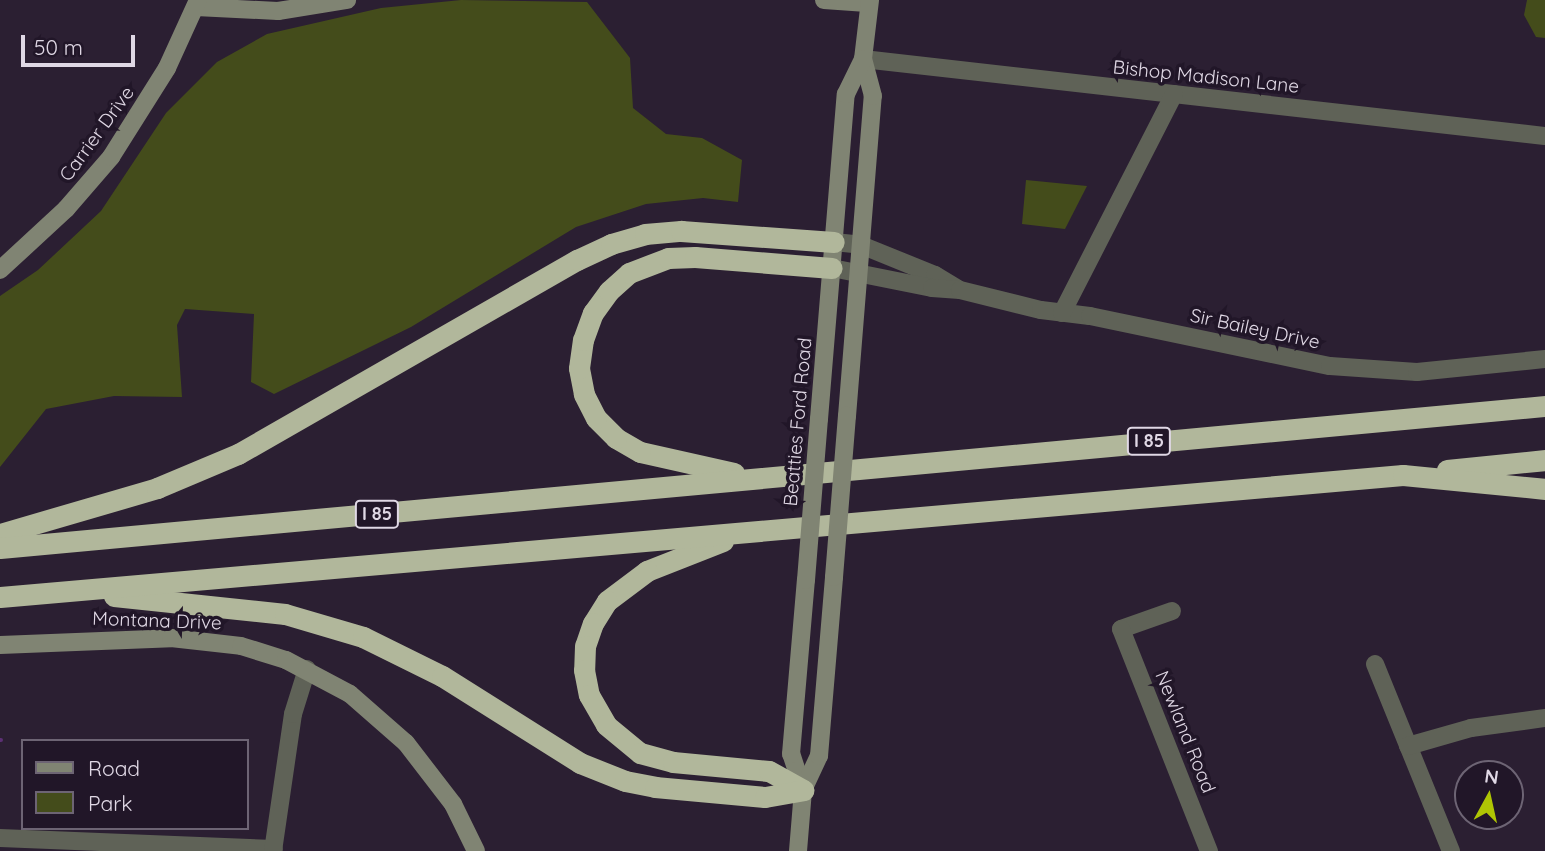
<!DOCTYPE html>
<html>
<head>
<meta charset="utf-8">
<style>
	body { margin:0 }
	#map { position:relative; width:1545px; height:851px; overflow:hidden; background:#2b1f32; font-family:Quicksand,sans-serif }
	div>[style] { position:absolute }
	.green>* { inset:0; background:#444c1b }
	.stream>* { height:4.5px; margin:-2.25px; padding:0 2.25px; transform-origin:2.25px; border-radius:2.25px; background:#5c3074 }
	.street>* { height:18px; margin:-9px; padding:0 9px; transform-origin:9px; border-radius:9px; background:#5f6257 }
	.secondary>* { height:18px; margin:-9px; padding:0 9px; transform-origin:9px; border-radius:9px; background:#808473 }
	.highway>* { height:21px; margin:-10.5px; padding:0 10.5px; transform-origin:10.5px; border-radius:10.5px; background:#b1b79b }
	.secondary-bridge>* { height:18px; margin:-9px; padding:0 9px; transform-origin:9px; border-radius:9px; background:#808473 }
	span { translate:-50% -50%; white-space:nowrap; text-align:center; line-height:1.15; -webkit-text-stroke:7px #211628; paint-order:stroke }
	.shield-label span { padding:2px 5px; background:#211628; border:2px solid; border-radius:5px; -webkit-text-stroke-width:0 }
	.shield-label { font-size:18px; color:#e0d8e5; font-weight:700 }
	.street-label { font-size:19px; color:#e0d8e5 }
	.legend { position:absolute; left:21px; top:739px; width:228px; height:91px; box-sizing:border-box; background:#211628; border:2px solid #6d6474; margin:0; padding:9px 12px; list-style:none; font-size:21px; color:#e0d8e5 }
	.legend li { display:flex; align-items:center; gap:14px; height:35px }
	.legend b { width:35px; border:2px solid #6d6474 }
	.north { position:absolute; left:1454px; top:760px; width:70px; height:70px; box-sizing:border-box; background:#211628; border:2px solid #6d6474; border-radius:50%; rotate:8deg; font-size:19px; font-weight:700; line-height:28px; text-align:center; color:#e0d8e5 }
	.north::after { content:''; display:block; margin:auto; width:24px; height:32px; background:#afc504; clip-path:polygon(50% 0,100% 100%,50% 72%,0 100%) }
	.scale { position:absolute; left:21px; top:35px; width:114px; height:32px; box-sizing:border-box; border:4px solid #e0d8e5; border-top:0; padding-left:9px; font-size:21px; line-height:24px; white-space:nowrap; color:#e0d8e5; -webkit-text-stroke:5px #211628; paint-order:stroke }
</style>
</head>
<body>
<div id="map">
	<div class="green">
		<i style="clip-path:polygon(461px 0,587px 2px,630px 58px,633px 108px,666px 134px,702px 138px,742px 160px,738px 202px,703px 198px,646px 204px,576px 227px,411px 327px,274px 394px,251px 382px,254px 314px,185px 309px,177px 325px,182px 397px,114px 396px,46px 409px,0 467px,0 296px,38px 270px,101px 211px,166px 113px,217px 62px,267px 34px,381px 8px)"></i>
		<i style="clip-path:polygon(1527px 0,1545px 0,1545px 38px,1536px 37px,1524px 15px)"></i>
		<i style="clip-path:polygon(1026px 180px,1087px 186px,1065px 229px,1022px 224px)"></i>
	</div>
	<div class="stream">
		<i style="left:0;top:740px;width:1px"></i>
	</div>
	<div class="street">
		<i style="left:863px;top:59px;width:686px;rotate:6.44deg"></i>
		<i style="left:834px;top:242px;width:27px;rotate:6deg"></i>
		<i style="left:861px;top:245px;width:80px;rotate:22.1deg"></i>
		<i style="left:935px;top:275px;width:26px;rotate:31deg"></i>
		<i style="left:832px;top:268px;width:102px;rotate:11.3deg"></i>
		<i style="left:932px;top:288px;width:28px;rotate:4deg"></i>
		<i style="left:960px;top:290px;width:83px;rotate:13.9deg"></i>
		<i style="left:1041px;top:310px;width:49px;rotate:7deg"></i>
		<i style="left:1090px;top:316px;width:245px;rotate:11.8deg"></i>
		<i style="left:1330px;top:366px;width:87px;rotate:3.9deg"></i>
		<i style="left:1417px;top:372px;width:129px;rotate:-5.8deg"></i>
		<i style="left:1062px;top:313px;width:246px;rotate:-62.9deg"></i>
		<i style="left:1172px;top:611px;width:54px;rotate:160.6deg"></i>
		<i style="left:1121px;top:629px;width:239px;rotate:68.4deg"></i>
		<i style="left:1375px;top:664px;width:202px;rotate:67.9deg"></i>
		<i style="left:1408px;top:746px;width:66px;rotate:-15.9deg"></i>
		<i style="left:1471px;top:728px;width:75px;rotate:-7.7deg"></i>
		<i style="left:0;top:838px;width:274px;rotate:2.3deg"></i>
		<i style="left:273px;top:851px;width:138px;rotate:-81.7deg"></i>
		<i style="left:293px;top:714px;width:47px;rotate:-72.7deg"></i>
	</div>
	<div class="secondary">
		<i style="left:824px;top:0;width:43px;rotate:4deg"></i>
		<i style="left:196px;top:7px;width:82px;rotate:2.8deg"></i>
		<i style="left:278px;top:11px;width:70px;rotate:-9.1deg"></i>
		<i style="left:0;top:270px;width:90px;rotate:-42.7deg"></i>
		<i style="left:66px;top:209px;width:69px;rotate:-49.1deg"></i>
		<i style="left:111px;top:157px;width:105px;rotate:-57.8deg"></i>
		<i style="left:167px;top:68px;width:75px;rotate:-65.5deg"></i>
		<i style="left:847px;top:416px;width:321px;rotate:-85.4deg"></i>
		<i style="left:873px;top:96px;width:38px;rotate:-105deg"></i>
		<i style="left:863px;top:59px;width:59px;rotate:-83.2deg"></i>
		<i style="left:819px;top:419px;width:326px;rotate:-85.3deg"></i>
		<i style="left:846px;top:94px;width:39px;rotate:-64deg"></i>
		<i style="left:0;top:645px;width:171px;rotate:-2.3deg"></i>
		<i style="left:171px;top:638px;width:70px;rotate:6.5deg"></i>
		<i style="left:241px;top:646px;width:47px;rotate:17.3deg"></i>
		<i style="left:286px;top:660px;width:72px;rotate:28deg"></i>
		<i style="left:350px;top:694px;width:74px;rotate:41.2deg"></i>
		<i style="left:406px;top:743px;width:77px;rotate:52.4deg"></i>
		<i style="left:453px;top:804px;width:52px;rotate:63.9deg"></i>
		<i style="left:803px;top:790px;width:38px;rotate:-108deg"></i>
		<i style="left:791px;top:754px;width:175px;rotate:-85.1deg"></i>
		<i style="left:798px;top:851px;width:61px;rotate:-85.3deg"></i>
		<i style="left:803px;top:790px;width:38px;rotate:-65deg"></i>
		<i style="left:819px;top:756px;width:180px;rotate:-85.2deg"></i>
	</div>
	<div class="highway">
		<i style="left:1447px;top:470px;width:99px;rotate:-5.8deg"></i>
		<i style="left:734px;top:473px;width:96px;rotate:-167.4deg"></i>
		<i style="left:640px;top:452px;width:28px;rotate:-150deg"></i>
		<i style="left:616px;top:438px;width:28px;rotate:-135deg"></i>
		<i style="left:596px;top:418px;width:27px;rotate:-117deg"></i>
		<i style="left:584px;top:394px;width:26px;rotate:-101deg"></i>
		<i style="left:579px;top:368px;width:28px;rotate:-82deg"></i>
		<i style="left:583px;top:340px;width:29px;rotate:-70deg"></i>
		<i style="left:593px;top:313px;width:27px;rotate:-54deg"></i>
		<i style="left:609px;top:291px;width:27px;rotate:-42deg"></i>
		<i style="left:629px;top:273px;width:42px;rotate:-21deg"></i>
		<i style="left:668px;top:258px;width:27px;rotate:-2deg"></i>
		<i style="left:695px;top:257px;width:137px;rotate:4.6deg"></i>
		<i style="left:0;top:534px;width:164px;rotate:-16.3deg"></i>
		<i style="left:157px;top:488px;width:88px;rotate:-22.8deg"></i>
		<i style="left:238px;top:454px;width:391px;rotate:-29.8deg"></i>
		<i style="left:577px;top:260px;width:38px;rotate:-25deg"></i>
		<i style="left:611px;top:244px;width:35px;rotate:-16deg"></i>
		<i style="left:645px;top:234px;width:36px;rotate:-5deg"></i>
		<i style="left:681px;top:231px;width:153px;rotate:4.1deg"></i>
		<i style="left:723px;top:541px;width:82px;rotate:158.5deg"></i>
		<i style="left:647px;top:571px;width:50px;rotate:143.1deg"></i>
		<i style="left:607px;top:601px;width:26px;rotate:122deg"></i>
		<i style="left:593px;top:623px;width:24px;rotate:109deg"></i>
		<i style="left:585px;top:646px;width:24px;rotate:92deg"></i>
		<i style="left:584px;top:670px;width:25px;rotate:79deg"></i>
		<i style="left:589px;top:695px;width:34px;rotate:60deg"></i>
		<i style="left:606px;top:725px;width:44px;rotate:39.5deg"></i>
		<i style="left:640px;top:753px;width:34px;rotate:15deg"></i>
		<i style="left:673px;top:762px;width:96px;rotate:5.4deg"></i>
		<i style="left:769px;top:771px;width:39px;rotate:29deg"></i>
		<i style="left:0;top:548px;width:1552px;rotate:-5.25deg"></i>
		<i style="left:114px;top:596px;width:172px;rotate:6deg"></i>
		<i style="left:285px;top:614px;width:81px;rotate:16.4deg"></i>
		<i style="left:363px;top:637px;width:88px;rotate:26.3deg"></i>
		<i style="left:442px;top:676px;width:163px;rotate:32.2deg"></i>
		<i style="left:580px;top:763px;width:48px;rotate:21.8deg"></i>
		<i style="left:625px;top:781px;width:31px;rotate:11deg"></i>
		<i style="left:655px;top:787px;width:110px;rotate:5.2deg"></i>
		<i style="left:765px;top:797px;width:39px;rotate:-10deg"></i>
		<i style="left:0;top:597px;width:1408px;rotate:-4.97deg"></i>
		<i style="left:1403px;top:475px;width:143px;rotate:5.6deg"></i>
	</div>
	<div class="secondary-bridge">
		<i style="left:834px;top:577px;width:162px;rotate:-85.4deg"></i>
		<i style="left:806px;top:580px;width:162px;rotate:-85.4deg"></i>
	</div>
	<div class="shield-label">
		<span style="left:1149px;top:441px">I 85</span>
		<span style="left:377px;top:514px">I 85</span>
	</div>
	<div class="street-label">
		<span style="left:1206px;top:77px;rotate:6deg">Bishop Madison Lane</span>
		<span style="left:97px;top:134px;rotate:-54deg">Carrier Drive</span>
		<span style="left:1255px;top:329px;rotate:12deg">Sir Bailey Drive</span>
		<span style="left:798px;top:422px;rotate:-85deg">Beatties Ford Road</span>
		<span style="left:157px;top:621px;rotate:2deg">Montana Drive</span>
		<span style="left:1185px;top:732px;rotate:68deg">Newland Road</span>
	</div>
	<ul class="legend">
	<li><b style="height:9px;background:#808473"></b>Road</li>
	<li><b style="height:19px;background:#444c1b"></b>Park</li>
	</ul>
	<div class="north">N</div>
	<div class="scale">50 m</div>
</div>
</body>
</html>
